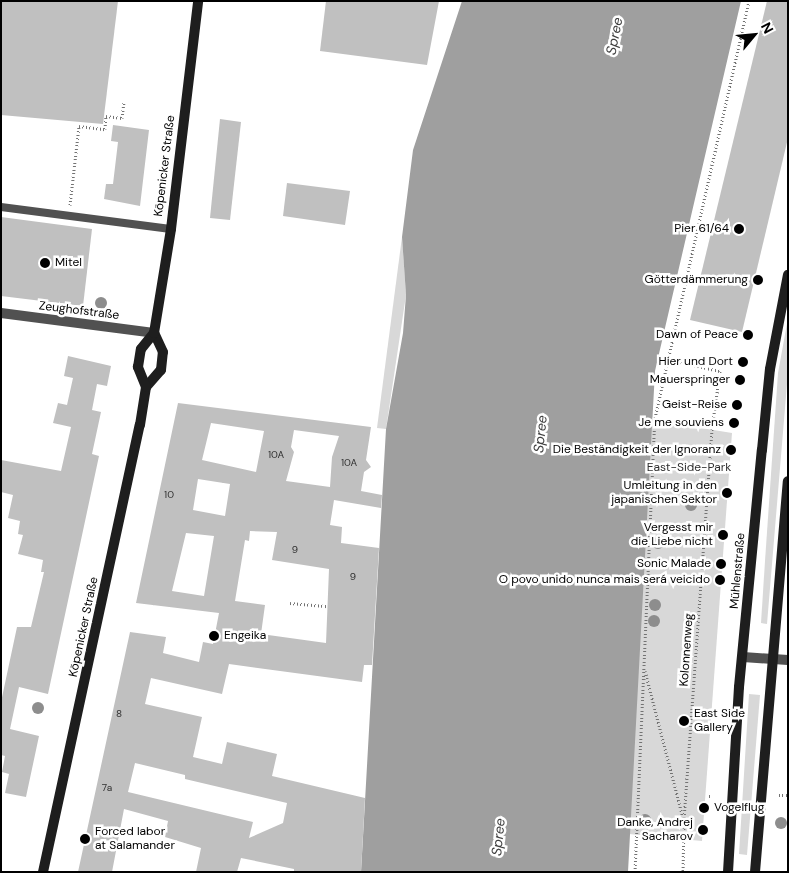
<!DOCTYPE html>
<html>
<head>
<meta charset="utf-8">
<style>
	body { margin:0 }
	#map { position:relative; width:789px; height:873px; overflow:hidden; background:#fff; font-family:"DM Sans",sans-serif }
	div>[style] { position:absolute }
	.green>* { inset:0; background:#d8d8d8 }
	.water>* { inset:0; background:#9f9f9f }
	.building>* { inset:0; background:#c0c0c0 }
	.path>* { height:3px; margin-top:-1.5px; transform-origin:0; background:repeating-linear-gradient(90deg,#737373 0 1px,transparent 0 3.5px) }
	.service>* { height:8px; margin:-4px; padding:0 4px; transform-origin:4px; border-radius:4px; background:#515151 }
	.minor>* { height:10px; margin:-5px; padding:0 5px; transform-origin:5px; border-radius:5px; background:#515151 }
	.secondary>* { height:10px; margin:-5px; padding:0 5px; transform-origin:5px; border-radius:5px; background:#1e1e1e }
	.trees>* { width:12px; height:12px; margin:-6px; border-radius:50%; background:#8d8d8d }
	.dots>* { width:14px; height:14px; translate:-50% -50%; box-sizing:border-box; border:2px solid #fff; border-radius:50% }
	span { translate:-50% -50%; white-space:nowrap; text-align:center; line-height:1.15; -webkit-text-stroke:5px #fff; paint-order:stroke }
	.number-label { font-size:10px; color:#303030 }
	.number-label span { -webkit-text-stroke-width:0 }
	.street-label { font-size:12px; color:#000 }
	.poi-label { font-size:12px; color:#000 }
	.right { translate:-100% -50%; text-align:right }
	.left { translate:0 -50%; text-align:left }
	.park-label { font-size:12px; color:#2f2f2f }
	.water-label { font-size:14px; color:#404040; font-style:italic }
	.frame { position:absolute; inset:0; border:2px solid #000; pointer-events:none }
	.north { position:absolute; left:729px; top:10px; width:50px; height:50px; -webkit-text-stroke:4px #fff; paint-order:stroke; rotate:62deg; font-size:14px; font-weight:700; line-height:20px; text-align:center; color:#000 }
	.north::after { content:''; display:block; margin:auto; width:18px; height:22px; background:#000; clip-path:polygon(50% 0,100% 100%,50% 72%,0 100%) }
</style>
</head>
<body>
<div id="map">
	<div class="green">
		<i style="clip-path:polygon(402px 237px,406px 295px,386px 429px,377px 428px)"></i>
		<i style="clip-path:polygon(788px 318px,788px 372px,767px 624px,761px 623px,765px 561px,778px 373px)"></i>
		<i style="clip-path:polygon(652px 420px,732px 433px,702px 841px,629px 834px)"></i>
		<i style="clip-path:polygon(749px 694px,760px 695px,747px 855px,739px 854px)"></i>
	</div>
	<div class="water">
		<i style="clip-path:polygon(462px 1px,741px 1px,655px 371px,628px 872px,361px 872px,386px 429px,403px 333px,406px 295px,402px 237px,413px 150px)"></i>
	</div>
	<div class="building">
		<i style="clip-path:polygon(1px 1px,118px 1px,103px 124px,1px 115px)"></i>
		<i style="clip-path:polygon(326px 1px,439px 1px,427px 65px,320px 51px)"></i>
		<i style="clip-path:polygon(767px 1px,788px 1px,788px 138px,742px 332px,690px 320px)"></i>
		<i style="clip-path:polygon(220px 119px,241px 122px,230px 220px,210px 218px)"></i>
		<i style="clip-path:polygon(113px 125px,149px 130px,140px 206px,104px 199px,106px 184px,113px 184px,118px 142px,111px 141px)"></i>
		<i style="clip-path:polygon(287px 183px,350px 191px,345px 225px,283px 216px)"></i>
		<i style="clip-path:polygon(1px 217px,92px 229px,83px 306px,1px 296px)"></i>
		<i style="clip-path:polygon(68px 356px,111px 366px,107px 386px,97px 384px,92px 410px,101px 412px,92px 454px,99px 456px,48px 694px,19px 687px,10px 729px,39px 736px,26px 797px,5px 793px,9px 774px,2px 772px,5px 756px,1px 755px,1px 702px,17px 627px,31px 627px,44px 572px,41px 572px,43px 560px,18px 554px,23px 535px,18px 534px,20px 521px,8px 518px,13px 495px,1px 492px,1px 460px,61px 471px,71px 427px,53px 423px,58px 403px,67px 405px,73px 378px,64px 376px)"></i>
		<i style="clip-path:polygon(evenodd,178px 403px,371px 427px,366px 460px,371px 467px,364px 472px,361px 491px,382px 495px,381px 508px,334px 500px,330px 525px,342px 527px,341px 543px,379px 548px,372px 665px,364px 665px,362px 682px,229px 664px,222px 694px,151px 678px,145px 704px,202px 717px,193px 757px,222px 764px,227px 742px,277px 754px,272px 776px,365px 798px,361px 872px,294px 872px,294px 869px,241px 858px,237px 872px,196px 872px,201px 848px,165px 837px,168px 821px,124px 809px,112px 872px,78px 872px,130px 632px,166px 637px,163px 653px,199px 662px,203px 642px,213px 644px,219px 613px,136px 603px,178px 403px,211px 423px,264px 431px,256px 472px,202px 460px,211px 423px,178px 403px,294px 430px,339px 436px,332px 457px,330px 487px,286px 481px,294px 452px,291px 447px,294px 430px,178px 403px,198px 479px,230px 484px,225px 516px,193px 510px,198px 479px,178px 403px,250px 531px,277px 532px,272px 560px,329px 569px,326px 643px,261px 634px,265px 605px,235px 601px,245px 540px,249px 541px,250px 531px,178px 403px,186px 533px,214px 536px,204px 596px,172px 591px,186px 533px,178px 403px,135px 763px,185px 775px,185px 779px,287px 803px,283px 823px,249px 838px,253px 822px,128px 792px,135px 763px)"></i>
	</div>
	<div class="path">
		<i style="left:70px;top:205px;width:80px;rotate:-83.5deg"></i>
		<i style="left:79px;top:126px;width:26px;rotate:7deg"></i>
		<i style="left:105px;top:129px;width:13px;rotate:-86deg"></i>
		<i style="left:106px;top:116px;width:16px;rotate:7deg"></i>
		<i style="left:122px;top:118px;width:16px;rotate:-83deg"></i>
		<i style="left:667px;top:359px;width:54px;rotate:12.8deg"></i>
		<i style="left:720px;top:371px;width:59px;rotate:97.9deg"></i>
		<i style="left:712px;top:429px;width:393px;rotate:94.1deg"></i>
		<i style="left:684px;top:821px;width:51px;rotate:91.1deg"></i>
		<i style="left:290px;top:603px;width:38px;rotate:5deg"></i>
		<i style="left:645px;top:671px;width:152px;rotate:75.5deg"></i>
		<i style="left:779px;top:795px;width:9px"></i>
		<i style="left:709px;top:796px;width:3px"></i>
		<i style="left:635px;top:872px;width:454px;rotate:-87.5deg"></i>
		<i style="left:655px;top:418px;width:427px;rotate:-77.3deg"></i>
	</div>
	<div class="service">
		<i style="left:1px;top:207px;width:171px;rotate:7.4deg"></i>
	</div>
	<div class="minor">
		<i style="left:1px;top:313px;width:154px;rotate:7.4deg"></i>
		<i style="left:743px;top:657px;width:45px;rotate:3.8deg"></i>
	</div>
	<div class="secondary">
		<i style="left:146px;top:387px;width:23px;rotate:-49deg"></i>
		<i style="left:161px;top:370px;width:18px;rotate:-84deg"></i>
		<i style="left:163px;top:352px;width:21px;rotate:-115deg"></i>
		<i style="left:43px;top:872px;width:457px;rotate:-77.8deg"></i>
		<i style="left:140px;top:425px;width:38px;rotate:-81deg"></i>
		<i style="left:146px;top:387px;width:22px;rotate:-112deg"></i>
		<i style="left:138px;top:367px;width:18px;rotate:-81deg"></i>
		<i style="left:141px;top:349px;width:21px;rotate:-51deg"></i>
		<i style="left:154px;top:333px;width:105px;rotate:-80.7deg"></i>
		<i style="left:171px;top:229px;width:230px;rotate:-83.2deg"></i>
		<i style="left:728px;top:872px;width:185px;rotate:-86.6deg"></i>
		<i style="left:739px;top:687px;width:238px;rotate:-84.5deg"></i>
		<i style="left:762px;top:450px;width:81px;rotate:-84.4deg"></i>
		<i style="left:770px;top:369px;width:96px;rotate:-79.2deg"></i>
		<i style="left:755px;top:872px;width:392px;rotate:-85.2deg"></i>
	</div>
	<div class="trees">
		<i style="left:101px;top:303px"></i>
		<i style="left:691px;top:505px"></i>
		<i style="left:658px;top:543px"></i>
		<i style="left:655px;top:605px"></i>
		<i style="left:654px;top:621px"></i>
		<i style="left:38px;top:708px"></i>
		<i style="left:645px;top:820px"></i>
		<i style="left:781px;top:823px"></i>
	</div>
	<div class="dots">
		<i style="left:739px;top:229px;background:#000"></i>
		<i style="left:45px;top:263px;background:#000"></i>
		<i style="left:758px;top:280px;background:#000"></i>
		<i style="left:748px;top:335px;background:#000"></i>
		<i style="left:743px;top:362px;background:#000"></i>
		<i style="left:740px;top:380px;background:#000"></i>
		<i style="left:737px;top:405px;background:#000"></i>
		<i style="left:734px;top:423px;background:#000"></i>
		<i style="left:731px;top:450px;background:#000"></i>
		<i style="left:727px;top:493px;background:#000"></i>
		<i style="left:723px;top:535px;background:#000"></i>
		<i style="left:721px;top:564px;background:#000"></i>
		<i style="left:720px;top:580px;background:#000"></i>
		<i style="left:214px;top:636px;background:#000"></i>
		<i style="left:684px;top:721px;background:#000"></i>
		<i style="left:704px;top:808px;background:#000"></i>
		<i style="left:703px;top:830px;background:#000"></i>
		<i style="left:85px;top:839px;background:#000"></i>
	</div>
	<div class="number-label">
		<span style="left:276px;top:455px">10A</span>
		<span style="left:349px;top:463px">10A</span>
		<span style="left:169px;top:495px">10</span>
		<span style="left:295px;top:550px">9</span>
		<span style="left:353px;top:577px">9</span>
		<span style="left:119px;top:714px">8</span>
		<span style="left:107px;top:788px">7a</span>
	</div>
	<div class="street-label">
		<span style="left:165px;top:166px;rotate:-83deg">Köpenicker Straße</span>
		<span style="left:79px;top:311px;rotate:7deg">Zeughofstraße</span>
		<span style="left:738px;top:571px;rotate:-85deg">Mühlenstraße</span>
		<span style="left:84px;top:627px;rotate:-78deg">Köpenicker Straße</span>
		<span style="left:687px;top:650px;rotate:-86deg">Kolonnenweg</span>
	</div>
	<div class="poi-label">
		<span class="right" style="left:729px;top:229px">Pier 61/64</span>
		<span class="left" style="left:55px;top:263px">Mitel</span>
		<span class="right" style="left:748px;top:280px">Götterdämmerung</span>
		<span class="right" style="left:738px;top:335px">Dawn of Peace</span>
		<span class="right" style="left:733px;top:362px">Hier und Dort</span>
		<span class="right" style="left:730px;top:380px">Mauerspringer</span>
		<span class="right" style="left:727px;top:405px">Geist-Reise</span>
		<span class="right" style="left:724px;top:423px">Je me souviens</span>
		<span class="right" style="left:721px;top:450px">Die Beständigkeit der Ignoranz</span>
		<span class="right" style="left:717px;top:493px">Umleitung in den<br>japanischen Sektor</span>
		<span class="right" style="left:713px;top:535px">Vergesst mir<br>die Liebe nicht</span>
		<span class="right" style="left:711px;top:564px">Sonic Malade</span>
		<span class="right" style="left:710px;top:580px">O povo unido nunca mais será veicido</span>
		<span class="left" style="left:224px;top:636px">Engeika</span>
		<span class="left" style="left:694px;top:721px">East Side<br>Gallery</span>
		<span class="left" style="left:714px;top:808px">Vogelflug</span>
		<span class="right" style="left:693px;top:830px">Danke, Andrej<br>Sacharov</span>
		<span class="left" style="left:95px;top:839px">Forced labor<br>at Salamander</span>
	</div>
	<div class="park-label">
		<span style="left:689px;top:468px">East-Side-Park</span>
	</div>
	<div class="water-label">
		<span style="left:614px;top:36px;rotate:-79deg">Spree</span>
		<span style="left:540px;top:434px;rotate:-84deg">Spree</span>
		<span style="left:498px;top:837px;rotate:-84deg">Spree</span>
	</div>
	<div class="frame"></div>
	<div class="north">N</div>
</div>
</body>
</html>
